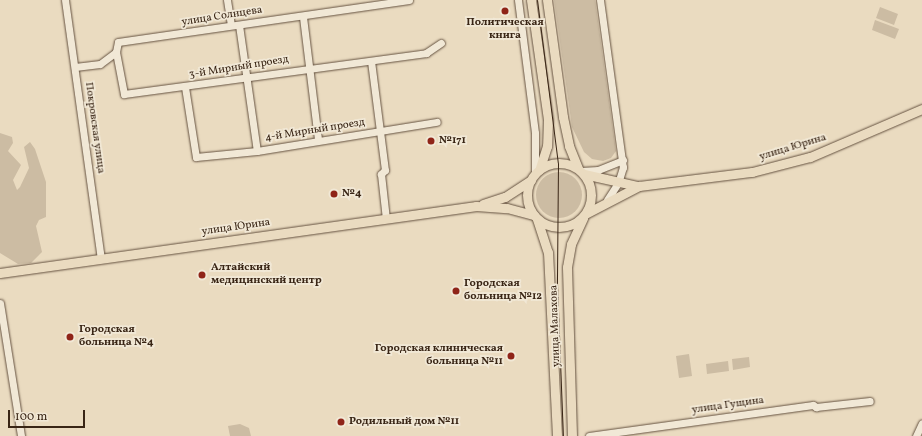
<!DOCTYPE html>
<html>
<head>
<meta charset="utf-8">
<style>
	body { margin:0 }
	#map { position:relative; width:922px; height:436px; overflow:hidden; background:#eadbc0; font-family:Vollkorn,serif }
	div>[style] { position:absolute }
	.green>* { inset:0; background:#ccbca3 }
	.round { border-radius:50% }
	.roads { filter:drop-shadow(0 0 1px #655240) drop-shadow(0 0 1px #655240) }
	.minor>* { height:7px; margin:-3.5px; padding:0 3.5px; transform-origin:3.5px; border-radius:3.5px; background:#f1e8d6 }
	.major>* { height:9px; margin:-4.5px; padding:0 4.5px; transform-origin:4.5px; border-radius:4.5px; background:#eadbc0 }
	.major>.ring { margin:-4.5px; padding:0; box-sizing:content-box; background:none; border:9px solid #eadbc0; border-radius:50% }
	.tram>* { height:1px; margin:-0.5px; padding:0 0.5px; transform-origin:0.5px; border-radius:0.5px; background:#392515 }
	.dots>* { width:11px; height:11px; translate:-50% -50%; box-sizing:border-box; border:2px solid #f1e8d6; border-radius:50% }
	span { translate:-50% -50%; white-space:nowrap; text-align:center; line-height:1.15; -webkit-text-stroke:3.5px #f1e8d6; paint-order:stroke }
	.street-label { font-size:11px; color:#392515 }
	.poi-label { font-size:11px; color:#392515; font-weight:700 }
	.left { translate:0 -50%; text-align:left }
	.right { translate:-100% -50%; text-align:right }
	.scale { position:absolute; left:8px; top:410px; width:77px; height:18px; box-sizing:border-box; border:2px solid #392515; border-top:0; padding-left:5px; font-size:12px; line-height:14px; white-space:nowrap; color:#392515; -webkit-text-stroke:3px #f1e8d6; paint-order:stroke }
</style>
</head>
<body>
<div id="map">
	<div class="green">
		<i style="clip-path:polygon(554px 0,595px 0,616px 151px,611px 158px,603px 161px,592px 159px,584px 152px,572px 127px)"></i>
		<i style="clip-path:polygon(880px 7px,898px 14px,894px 25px,876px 18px)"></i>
		<i style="clip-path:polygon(875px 20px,899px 29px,895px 39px,872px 30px)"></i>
		<i style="clip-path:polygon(0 133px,12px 137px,13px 143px,8px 151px,21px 165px,13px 180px,17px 190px,20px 187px,29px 168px,24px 147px,30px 142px,35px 149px,46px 182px,46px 217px,39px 220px,36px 226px,42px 252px,31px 263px,18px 264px,0 253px)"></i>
		<i class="round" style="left:536px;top:172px;width:46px;height:46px"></i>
		<i style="clip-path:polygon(689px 354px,692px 376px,679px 378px,676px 356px)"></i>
		<i style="clip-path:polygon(749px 357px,750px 367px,733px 370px,732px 359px)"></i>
		<i style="clip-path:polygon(728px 361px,729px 371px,707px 374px,706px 364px)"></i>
		<i style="clip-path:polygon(240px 424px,249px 428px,251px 436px,230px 436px,228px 426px)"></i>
	</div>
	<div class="roads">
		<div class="minor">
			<i style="left:65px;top:0;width:261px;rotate:82.1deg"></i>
			<i style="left:227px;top:0;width:24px;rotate:81deg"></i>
			<i style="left:518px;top:0;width:134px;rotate:82.7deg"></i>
			<i style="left:535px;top:133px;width:41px;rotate:90deg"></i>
			<i style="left:600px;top:0;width:169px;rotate:82.2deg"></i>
			<i style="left:623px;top:167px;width:17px;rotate:107deg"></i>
			<i style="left:618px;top:183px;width:20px;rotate:123deg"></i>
			<i style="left:303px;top:17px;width:124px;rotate:83deg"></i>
			<i style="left:239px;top:25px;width:127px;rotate:81.9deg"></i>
			<i style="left:116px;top:52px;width:10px;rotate:-79deg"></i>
			<i style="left:118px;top:42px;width:294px;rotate:-8.2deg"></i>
			<i style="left:371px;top:61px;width:110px;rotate:82.7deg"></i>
			<i style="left:385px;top:170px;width:6px;rotate:135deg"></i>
			<i style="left:381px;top:174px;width:45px;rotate:83.7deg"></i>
			<i style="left:75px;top:67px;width:25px;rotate:-7deg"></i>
			<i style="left:100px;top:64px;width:20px;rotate:-37deg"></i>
			<i style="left:116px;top:52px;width:43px;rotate:79.2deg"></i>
			<i style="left:124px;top:94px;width:305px;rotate:-7.7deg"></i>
			<i style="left:426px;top:53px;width:18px;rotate:-34deg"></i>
			<i style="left:185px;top:87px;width:71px;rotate:81.1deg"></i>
			<i style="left:196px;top:157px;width:61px;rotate:-5.6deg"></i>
			<i style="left:257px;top:151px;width:182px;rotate:-9.2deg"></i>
			<i style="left:581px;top:171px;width:17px;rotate:-3deg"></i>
			<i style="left:598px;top:170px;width:27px;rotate:-22deg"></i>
			<i style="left:0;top:303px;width:135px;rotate:81deg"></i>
			<i style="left:589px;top:436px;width:226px;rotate:-7.9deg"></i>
			<i style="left:813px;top:405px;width:4px;rotate:34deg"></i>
			<i style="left:816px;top:407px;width:54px;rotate:-6.3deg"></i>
			<i style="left:916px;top:436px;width:14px;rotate:-65deg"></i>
		</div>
		<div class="major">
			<i style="left:531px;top:0;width:121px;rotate:81.9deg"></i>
			<i style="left:548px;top:120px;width:26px;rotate:92deg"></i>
			<i style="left:547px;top:146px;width:25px;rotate:108deg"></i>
			<i style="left:547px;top:0;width:118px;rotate:82.2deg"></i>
			<i style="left:563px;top:117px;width:30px;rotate:78deg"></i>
			<i style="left:569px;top:146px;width:24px;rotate:68deg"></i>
			<i class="ring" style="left:527px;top:163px;width:55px;height:55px"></i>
			<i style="left:584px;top:174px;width:54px;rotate:12.8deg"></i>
			<i style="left:483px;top:204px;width:23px;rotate:-18deg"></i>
			<i style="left:505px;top:197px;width:31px;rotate:-33deg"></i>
			<i style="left:587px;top:213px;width:59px;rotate:-27.4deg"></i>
			<i style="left:639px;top:186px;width:114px;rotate:-7.1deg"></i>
			<i style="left:752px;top:172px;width:60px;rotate:-14.5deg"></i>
			<i style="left:810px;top:157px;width:122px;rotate:-23.2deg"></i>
			<i style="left:537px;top:219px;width:35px;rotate:72deg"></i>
			<i style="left:548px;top:252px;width:184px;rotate:87.2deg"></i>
			<i style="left:0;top:273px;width:481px;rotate:-8deg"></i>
			<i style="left:476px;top:206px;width:31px;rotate:4deg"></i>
			<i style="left:507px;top:208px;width:28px;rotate:15deg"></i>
			<i style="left:572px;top:436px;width:169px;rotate:-91.7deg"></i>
			<i style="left:567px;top:267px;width:23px;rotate:-80deg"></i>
			<i style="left:571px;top:244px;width:29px;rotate:-65deg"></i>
		</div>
	</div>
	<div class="tram">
		<i style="left:537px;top:0;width:164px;rotate:82.7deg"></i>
		<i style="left:558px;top:163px;width:120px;rotate:90.5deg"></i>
		<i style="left:557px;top:283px;width:153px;rotate:87.8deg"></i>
	</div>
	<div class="dots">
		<i style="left:505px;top:11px;background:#8f2418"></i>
		<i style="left:431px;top:141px;background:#8f2418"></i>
		<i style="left:334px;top:194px;background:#8f2418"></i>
		<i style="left:202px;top:275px;background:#8f2418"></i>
		<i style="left:456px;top:291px;background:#8f2418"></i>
		<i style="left:70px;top:337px;background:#8f2418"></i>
		<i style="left:511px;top:356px;background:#8f2418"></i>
		<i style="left:341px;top:422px;background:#8f2418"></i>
	</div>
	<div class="street-label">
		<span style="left:222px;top:17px;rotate:-9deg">улица Солнцева</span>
		<span style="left:239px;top:68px;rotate:-9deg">3-й Мирный проезд</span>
		<span style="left:94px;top:128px;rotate:82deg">Покровская улица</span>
		<span style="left:315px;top:131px;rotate:-9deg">4-й Мирный проезд</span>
		<span style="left:793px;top:148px;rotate:-17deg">улица Юрина</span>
		<span style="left:236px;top:228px;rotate:-8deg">улица Юрина</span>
		<span style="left:556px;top:326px;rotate:-92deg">улица Малахова</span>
		<span style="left:728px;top:406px;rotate:-8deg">улица Гущина</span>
	</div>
	<div class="poi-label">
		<span style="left:505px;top:30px">Политическая<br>книга</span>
		<span class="left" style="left:439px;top:141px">№171</span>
		<span class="left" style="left:342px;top:194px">№4</span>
		<span class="left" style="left:211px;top:275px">Алтайский<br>медицинский центр</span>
		<span class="left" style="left:464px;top:291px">Городская<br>больница №12</span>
		<span class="left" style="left:79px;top:337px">Городская<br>больница №4</span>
		<span class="right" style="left:503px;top:356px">Городская клиническая<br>больница №11</span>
		<span class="left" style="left:349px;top:422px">Родильный дом №11</span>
	</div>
	<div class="scale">100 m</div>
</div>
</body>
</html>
